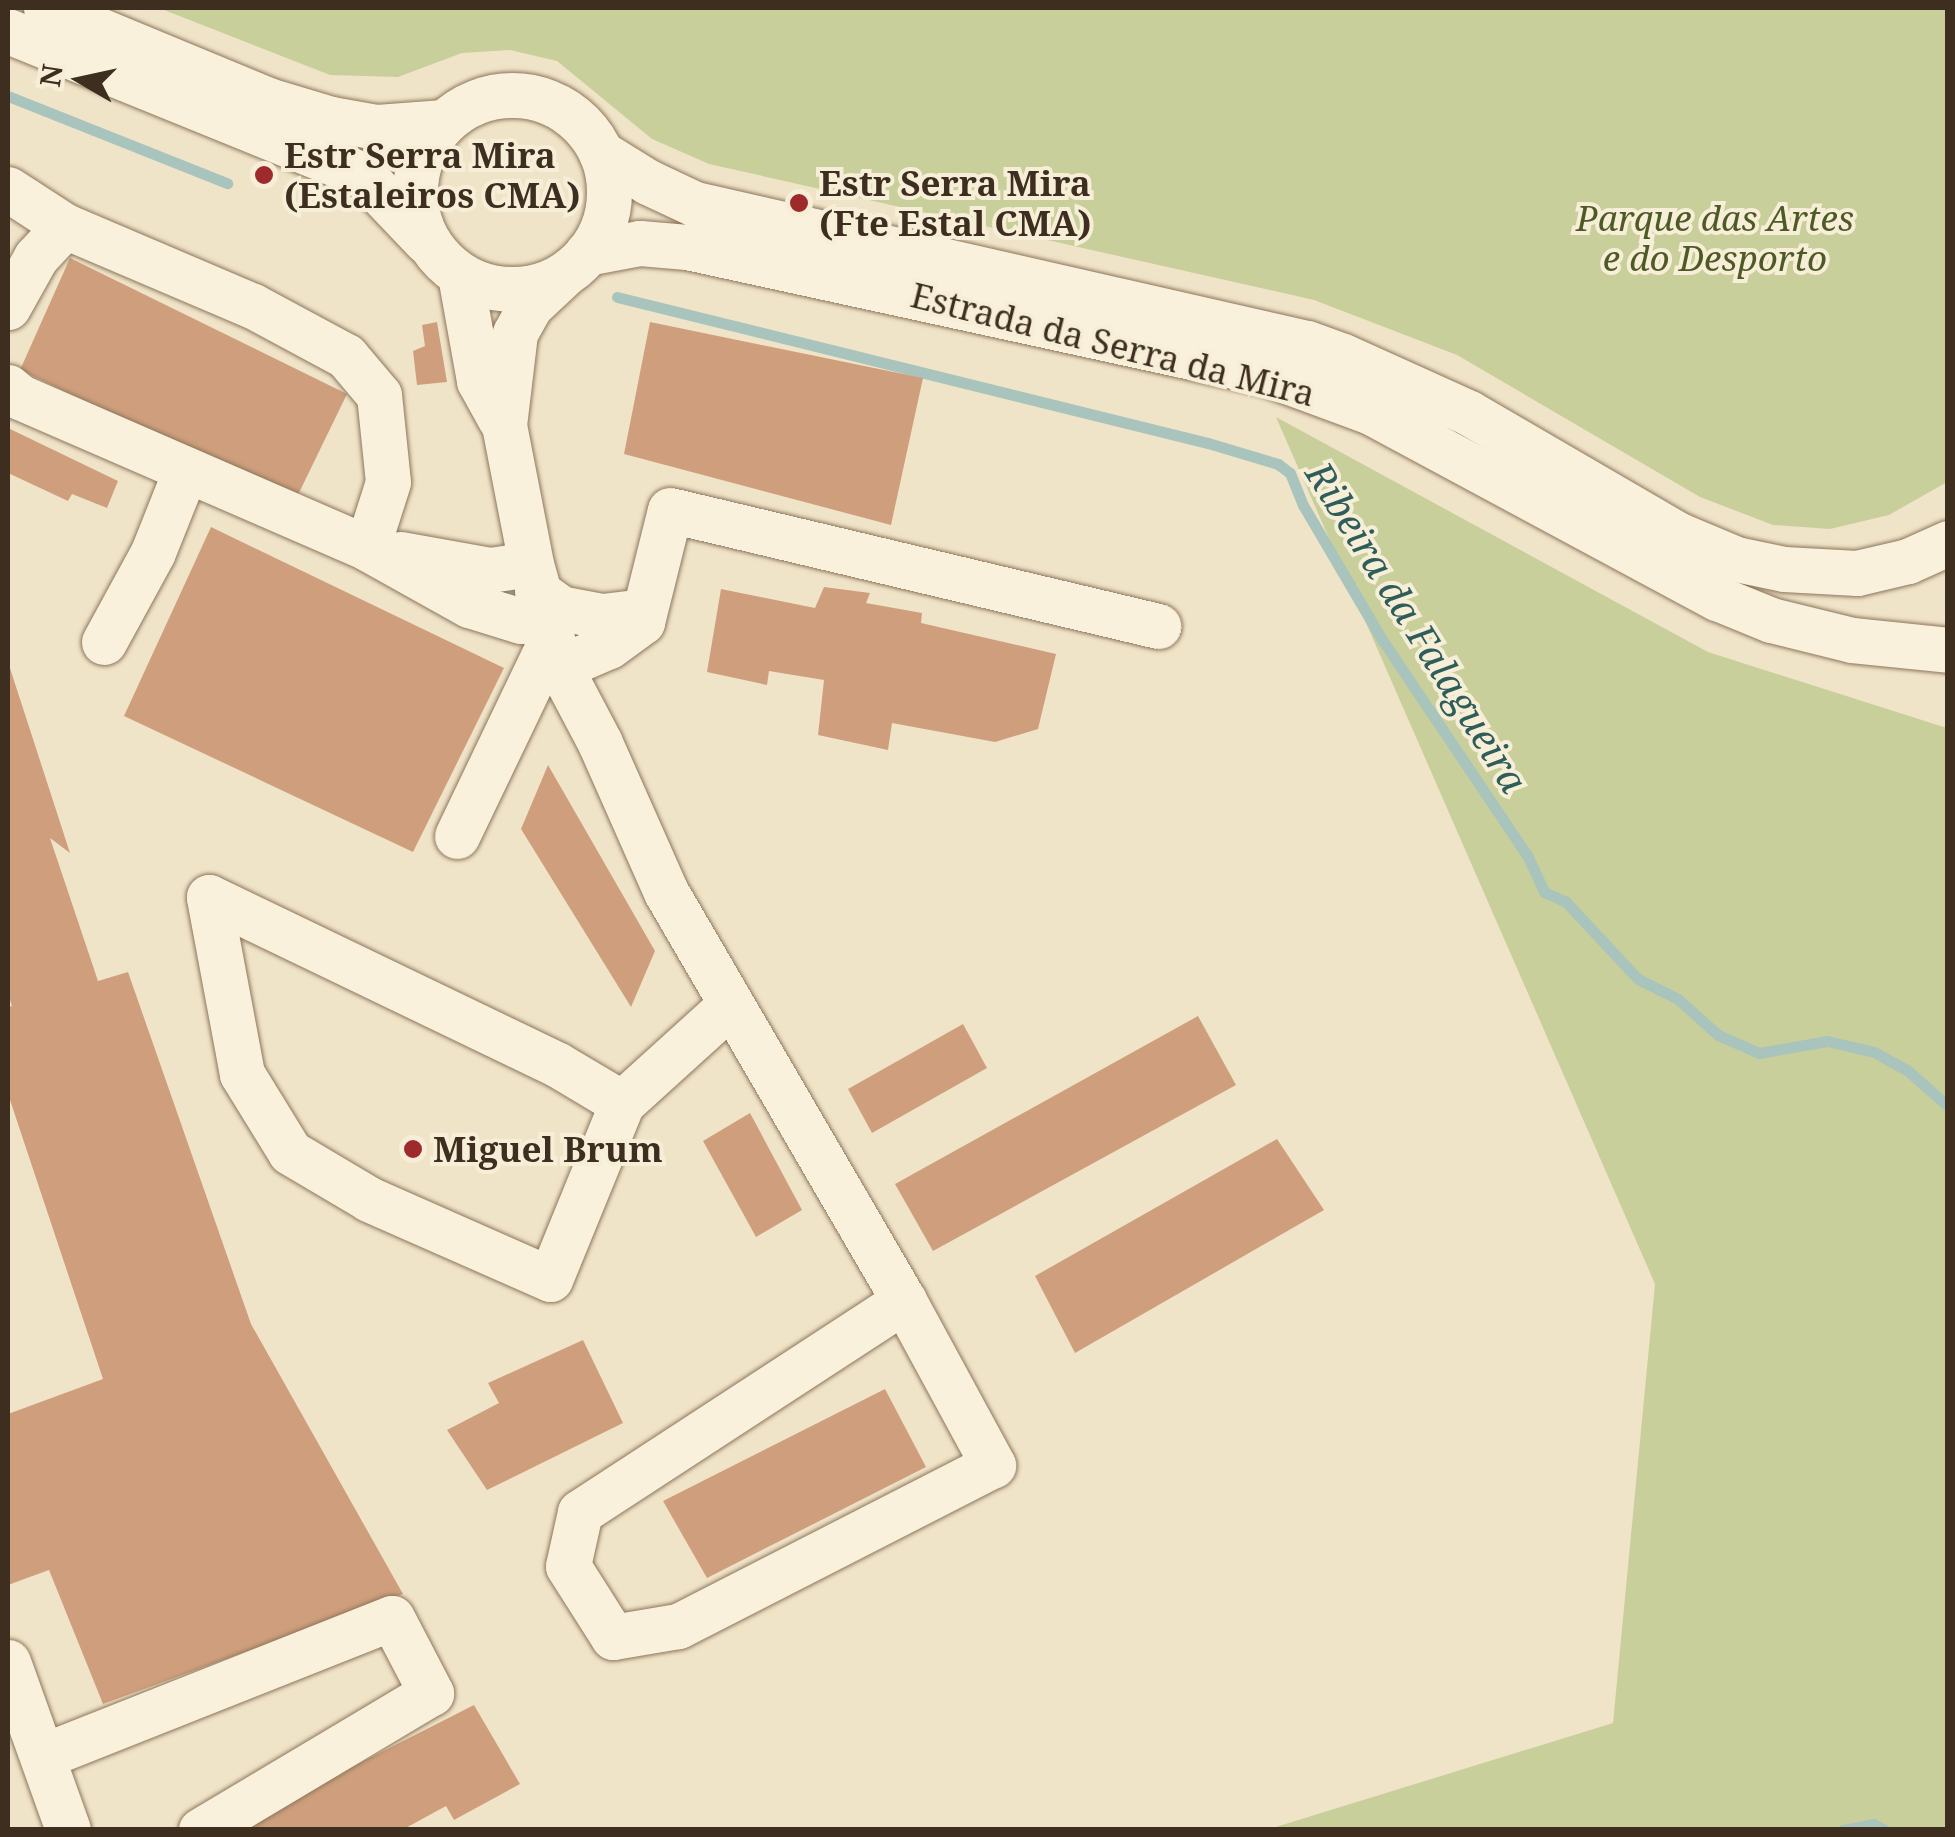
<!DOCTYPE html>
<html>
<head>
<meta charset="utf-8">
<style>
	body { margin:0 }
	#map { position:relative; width:1955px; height:1837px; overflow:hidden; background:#f0e4c8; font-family:"Noto Serif",serif }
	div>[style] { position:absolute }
	.green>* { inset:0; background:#c9cf9b }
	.stream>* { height:11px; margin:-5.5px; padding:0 5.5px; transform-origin:5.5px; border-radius:5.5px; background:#a9c4bc }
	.building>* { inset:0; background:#cf9f7d }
	.roads { filter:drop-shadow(0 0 2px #8d765c) drop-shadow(0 0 2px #8d765c) }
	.minor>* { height:45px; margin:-22.5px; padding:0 22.5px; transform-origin:22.5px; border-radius:22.5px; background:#faf1dc }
	.minor>.ring { margin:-22.5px; padding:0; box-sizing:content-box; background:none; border:45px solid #faf1dc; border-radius:50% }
	.dots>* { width:28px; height:28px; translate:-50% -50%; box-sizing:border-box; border:5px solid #f7eed8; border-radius:50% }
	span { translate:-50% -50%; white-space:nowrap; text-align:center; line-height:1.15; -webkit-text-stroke:8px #f7eed8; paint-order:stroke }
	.poi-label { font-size:35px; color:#3d2e20; font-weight:700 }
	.left { translate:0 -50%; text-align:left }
	.park-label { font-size:35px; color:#4d5a26; font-style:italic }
	.street-label { font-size:35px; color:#3d2e20 }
	.water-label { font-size:38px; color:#2f5d5a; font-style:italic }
	.frame { position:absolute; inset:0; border:10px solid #3d2e20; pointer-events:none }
	.north { position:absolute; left:30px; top:30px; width:100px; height:100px; -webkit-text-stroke:8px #f7eed8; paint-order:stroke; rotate:279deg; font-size:28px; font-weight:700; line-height:40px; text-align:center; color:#3d2e20 }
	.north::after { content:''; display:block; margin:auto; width:35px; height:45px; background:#3d2e20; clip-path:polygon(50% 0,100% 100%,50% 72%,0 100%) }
</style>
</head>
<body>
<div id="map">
	<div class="green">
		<i style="clip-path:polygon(159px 8px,1947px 8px,1947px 482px,1889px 515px,1830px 529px,1773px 525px,1700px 497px,1457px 355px,1314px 300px,709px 164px,652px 139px,557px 61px,510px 50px,462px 53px,398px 77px,330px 75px)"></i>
		<i style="clip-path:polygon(1276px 417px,1708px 652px,1947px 728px,1947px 1829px,1269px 1829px,1613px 1723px,1655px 1284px)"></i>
	</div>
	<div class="stream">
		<i style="left:8px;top:96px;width:236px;rotate:21.7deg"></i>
		<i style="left:617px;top:297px;width:609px;rotate:13.88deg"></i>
		<i style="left:1208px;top:443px;width:73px;rotate:16.7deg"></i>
		<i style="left:1278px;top:464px;width:15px;rotate:37deg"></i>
		<i style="left:1290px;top:473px;width:35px;rotate:68deg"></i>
		<i style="left:1303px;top:505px;width:154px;rotate:59.6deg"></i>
		<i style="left:1381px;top:638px;width:264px;rotate:56.1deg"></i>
		<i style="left:1528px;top:857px;width:38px;rotate:65deg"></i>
		<i style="left:1544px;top:892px;width:24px;rotate:24deg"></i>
		<i style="left:1566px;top:902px;width:105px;rotate:46.9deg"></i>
		<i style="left:1638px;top:979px;width:45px;rotate:26.6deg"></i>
		<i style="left:1678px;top:999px;width:54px;rotate:42deg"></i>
		<i style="left:1718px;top:1035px;width:45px;rotate:23.7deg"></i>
		<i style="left:1759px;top:1053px;width:69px;rotate:-10deg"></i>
		<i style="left:1827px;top:1041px;width:48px;rotate:13.2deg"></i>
		<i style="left:1874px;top:1052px;width:38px;rotate:29deg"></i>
		<i style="left:1907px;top:1070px;width:55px;rotate:41.3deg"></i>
		<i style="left:1843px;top:1830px;width:31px;rotate:-11deg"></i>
		<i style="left:1873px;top:1824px;width:13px;rotate:27deg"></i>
	</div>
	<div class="building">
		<i style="clip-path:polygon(70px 258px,347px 394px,295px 501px,20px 370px)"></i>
		<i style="clip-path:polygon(437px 322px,447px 382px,417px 385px,413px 351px,425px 346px,422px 325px)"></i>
		<i style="clip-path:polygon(650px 322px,923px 378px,891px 525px,624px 454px)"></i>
		<i style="clip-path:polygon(8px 428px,118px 481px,107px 508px,72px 494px,68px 501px,8px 473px)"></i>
		<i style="clip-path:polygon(211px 527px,504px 668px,413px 852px,124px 716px)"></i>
		<i style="clip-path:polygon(824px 587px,870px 593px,866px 603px,922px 613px,921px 623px,1056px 654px,1038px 729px,995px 742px,892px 723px,888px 750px,818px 735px,824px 680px,769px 671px,767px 685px,707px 672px,721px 589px,815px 608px)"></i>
		<i style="clip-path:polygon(8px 662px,70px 853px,50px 838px,98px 981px,128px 972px,251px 1324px,403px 1594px,103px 1704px,49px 1570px,8px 1585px,8px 1414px,103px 1379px,8px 1094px,8px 1007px,12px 1006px,8px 994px)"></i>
		<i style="clip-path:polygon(548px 765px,655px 951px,631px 1007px,521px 829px)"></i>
		<i style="clip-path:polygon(1198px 1016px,1236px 1085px,933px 1251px,895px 1184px)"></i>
		<i style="clip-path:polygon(963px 1024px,987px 1068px,872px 1133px,848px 1089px)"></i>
		<i style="clip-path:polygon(750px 1113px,802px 1210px,756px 1237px,703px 1141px)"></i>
		<i style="clip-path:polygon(1277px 1139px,1324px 1210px,1075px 1353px,1035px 1276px)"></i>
		<i style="clip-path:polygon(583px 1340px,623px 1423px,487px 1490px,447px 1430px,499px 1403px,488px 1383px)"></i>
		<i style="clip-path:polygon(885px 1389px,926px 1467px,707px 1578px,663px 1501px)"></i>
		<i style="clip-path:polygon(474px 1705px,520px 1784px,454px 1820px,446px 1806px,402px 1830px,228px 1830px)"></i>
	</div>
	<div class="roads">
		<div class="minor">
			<i style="left:46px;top:8px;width:240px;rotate:22.5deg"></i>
			<i style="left:268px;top:100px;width:66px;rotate:16.8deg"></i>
			<i style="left:331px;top:119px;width:47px;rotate:9.9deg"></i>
			<i style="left:377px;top:127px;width:67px;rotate:-4.3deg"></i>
			<i style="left:8px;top:31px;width:370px;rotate:22.1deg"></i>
			<i style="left:351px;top:170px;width:16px;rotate:27deg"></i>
			<i style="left:365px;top:177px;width:88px;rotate:46.4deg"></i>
			<i class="ring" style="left:415px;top:95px;width:149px;height:149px"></i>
			<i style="left:601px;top:153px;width:55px;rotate:31.7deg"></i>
			<i style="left:648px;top:182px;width:52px;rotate:25.1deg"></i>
			<i style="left:695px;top:204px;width:628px;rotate:12.8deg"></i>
			<i style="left:1307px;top:343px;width:38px;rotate:20deg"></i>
			<i style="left:1343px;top:356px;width:138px;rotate:24.3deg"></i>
			<i style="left:1469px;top:413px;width:243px;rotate:30.2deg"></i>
			<i style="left:1679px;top:535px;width:62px;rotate:22.8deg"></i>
			<i style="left:1736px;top:559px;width:49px;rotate:11.8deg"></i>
			<i style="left:1784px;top:569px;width:73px;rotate:3.1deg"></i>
			<i style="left:1857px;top:573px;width:52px;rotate:-13.2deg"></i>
			<i style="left:1908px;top:561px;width:44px;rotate:-24.2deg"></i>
			<i style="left:8px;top:189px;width:68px;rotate:33deg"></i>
			<i style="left:587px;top:253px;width:54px;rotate:-10.7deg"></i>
			<i style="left:640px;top:243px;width:47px;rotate:4.9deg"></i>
			<i style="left:687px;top:247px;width:592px;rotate:12.3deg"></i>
			<i style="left:1265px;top:373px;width:113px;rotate:20.2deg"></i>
			<i style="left:1371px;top:412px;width:393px;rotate:28.3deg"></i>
			<i style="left:1717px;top:598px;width:58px;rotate:22.2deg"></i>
			<i style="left:1771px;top:620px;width:83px;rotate:13.9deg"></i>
			<i style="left:1852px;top:640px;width:97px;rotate:5.9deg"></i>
			<i style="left:460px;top:275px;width:108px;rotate:79.8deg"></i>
			<i style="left:479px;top:381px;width:43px;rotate:61.1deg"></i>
			<i style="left:562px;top:276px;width:44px;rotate:136.8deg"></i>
			<i style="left:530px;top:306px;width:31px;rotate:119deg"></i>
			<i style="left:515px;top:333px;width:93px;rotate:96.8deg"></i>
			<i style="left:504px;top:425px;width:142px;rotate:79deg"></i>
			<i style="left:531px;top:564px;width:107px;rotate:74.3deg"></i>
			<i style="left:560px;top:667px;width:86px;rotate:62.2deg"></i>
			<i style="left:600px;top:743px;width:163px;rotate:66.1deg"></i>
			<i style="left:666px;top:892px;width:473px;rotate:59.8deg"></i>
			<i style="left:904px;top:1301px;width:187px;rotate:61.5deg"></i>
			<i style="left:993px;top:1465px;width:354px;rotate:152.9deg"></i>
			<i style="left:678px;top:1626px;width:66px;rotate:170.4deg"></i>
			<i style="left:613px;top:1637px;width:84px;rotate:-122.4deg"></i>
			<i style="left:568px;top:1566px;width:55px;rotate:-77.5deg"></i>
			<i style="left:580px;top:1512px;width:387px;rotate:-33.1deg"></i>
			<i style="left:8px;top:307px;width:57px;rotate:-60.8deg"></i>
			<i style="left:36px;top:257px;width:42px;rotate:-46.9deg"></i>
			<i style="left:65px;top:226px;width:204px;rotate:23.1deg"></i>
			<i style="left:253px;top:306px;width:106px;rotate:28.3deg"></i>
			<i style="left:346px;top:356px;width:51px;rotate:49.8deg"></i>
			<i style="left:379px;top:395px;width:87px;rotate:84.1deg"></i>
			<i style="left:388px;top:482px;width:69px;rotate:107.7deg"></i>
			<i style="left:8px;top:387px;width:16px;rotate:40deg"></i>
			<i style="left:20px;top:397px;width:378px;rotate:23.5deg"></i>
			<i style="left:367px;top:548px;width:117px;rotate:29.2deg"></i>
			<i style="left:469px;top:605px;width:54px;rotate:17.1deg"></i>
			<i style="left:521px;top:621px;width:23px"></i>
			<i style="left:400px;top:554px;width:91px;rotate:10.1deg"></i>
			<i style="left:490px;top:570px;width:41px;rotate:-8.3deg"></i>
			<i style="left:537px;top:591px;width:29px;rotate:36deg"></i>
			<i style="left:560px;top:608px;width:43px;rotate:10.8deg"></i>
			<i style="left:602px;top:616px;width:42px;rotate:-6.8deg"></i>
			<i style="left:104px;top:642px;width:102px;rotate:-61.4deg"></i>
			<i style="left:153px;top:552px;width:89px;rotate:-68.3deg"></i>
			<i style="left:560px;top:667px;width:53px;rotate:-23.2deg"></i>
			<i style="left:609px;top:646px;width:41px;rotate:-36deg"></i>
			<i style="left:642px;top:622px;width:115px;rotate:-76deg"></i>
			<i style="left:670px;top:510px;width:502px;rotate:13.37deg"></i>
			<i style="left:457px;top:836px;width:217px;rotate:-64.4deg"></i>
			<i style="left:622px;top:1103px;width:190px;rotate:112.2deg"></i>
			<i style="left:550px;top:1279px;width:198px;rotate:-156.2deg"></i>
			<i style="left:369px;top:1199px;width:92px;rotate:-149.3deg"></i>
			<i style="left:290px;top:1152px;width:92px;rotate:-121.6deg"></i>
			<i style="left:242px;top:1074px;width:180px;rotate:-100.6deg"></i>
			<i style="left:209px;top:897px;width:387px;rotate:25.7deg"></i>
			<i style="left:558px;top:1065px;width:74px;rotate:30.7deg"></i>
			<i style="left:622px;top:1103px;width:144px;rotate:-42.2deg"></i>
			<i style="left:8px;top:1662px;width:178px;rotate:70.3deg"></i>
			<i style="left:43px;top:1756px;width:375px;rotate:-21.6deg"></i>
			<i style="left:392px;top:1618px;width:85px;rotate:62.5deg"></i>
			<i style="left:431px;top:1693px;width:268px;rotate:149.2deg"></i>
		</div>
	</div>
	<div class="dots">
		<i style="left:264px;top:175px;background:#9e2a2b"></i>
		<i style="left:799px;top:203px;background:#9e2a2b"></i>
		<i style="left:413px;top:1149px;background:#9e2a2b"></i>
	</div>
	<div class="poi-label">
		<span class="left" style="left:284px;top:175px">Estr Serra Mira<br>(Estaleiros CMA)</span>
		<span class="left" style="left:819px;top:203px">Estr Serra Mira<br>(Fte Estal CMA)</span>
		<span class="left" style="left:433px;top:1149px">Miguel Brum</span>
	</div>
	<div class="park-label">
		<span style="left:1715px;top:238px">Parque das Artes<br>e do Desporto</span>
	</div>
	<div class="street-label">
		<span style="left:1113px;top:344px;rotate:14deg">Estrada da Serra da Mira</span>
	</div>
	<div class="water-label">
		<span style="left:1417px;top:627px;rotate:58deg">Ribeira da Falagueira</span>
	</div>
	<div class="frame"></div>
	<div class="north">N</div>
</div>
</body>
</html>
